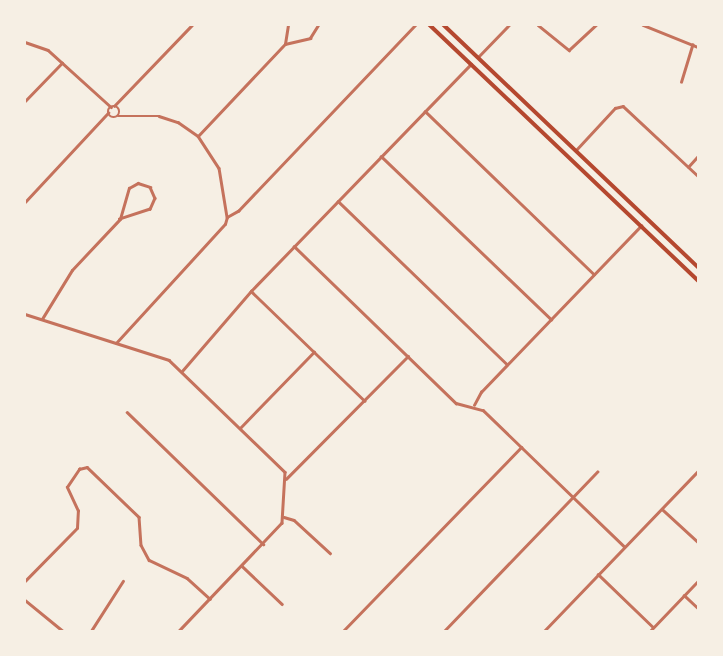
<!DOCTYPE html>
<html>
<head>
<meta charset="utf-8">
<style>
	body { margin:0 }
	#map { position:relative; width:723px; height:656px; overflow:hidden; background:#f6efe4; font-family:"Alegreya Sans",sans-serif }
	div>[style] { position:absolute }
	.minor>* { height:2.5px; margin:-1.25px; padding:0 1.25px; transform-origin:1.25px; border-radius:1.25px; background:#c5725c }
	.minor>.ring { margin:-1.25px; padding:0; box-sizing:content-box; background:none; border:2.5px solid #c5725c; border-radius:50% }
	.primary>* { height:3.5px; margin:-1.75px; padding:0 1.75px; transform-origin:1.75px; border-radius:1.75px; background:#b5482f }
	span { translate:-50% -50%; white-space:nowrap; text-align:center; line-height:1.15; -webkit-text-stroke:4px #f6efe4; paint-order:stroke }
	.frame { position:absolute; inset:0; border:26px solid #f6efe4; pointer-events:none }
</style>
</head>
<body>
<div id="map">
	<div class="minor">
		<i style="left:538px;top:25px;width:40px;rotate:39deg"></i>
		<i style="left:569px;top:50px;width:37px;rotate:-43deg"></i>
		<i style="left:643px;top:25px;width:59px;rotate:21.8deg"></i>
		<i style="left:25px;top:42px;width:24px;rotate:19deg"></i>
		<i style="left:48px;top:50px;width:85px;rotate:42.1deg"></i>
		<i style="left:285px;top:44px;width:26px;rotate:-13deg"></i>
		<i style="left:310px;top:38px;width:15px;rotate:-58deg"></i>
		<i style="left:478px;top:57px;width:45px;rotate:-45.9deg"></i>
		<i style="left:681px;top:82px;width:39px;rotate:-73deg"></i>
		<i style="left:25px;top:101px;width:53px;rotate:-45.8deg"></i>
		<i style="left:114px;top:106px;width:112px;rotate:-46.1deg"></i>
		<i class="ring" style="left:108.5px;top:106.5px;width:8.5px;height:8.5px"></i>
		<i style="left:425px;top:111px;width:235px;rotate:44deg"></i>
		<i style="left:118px;top:116px;width:41px"></i>
		<i style="left:159px;top:116px;width:20px;rotate:18deg"></i>
		<i style="left:178px;top:122px;width:24px;rotate:35deg"></i>
		<i style="left:198px;top:136px;width:38px;rotate:57deg"></i>
		<i style="left:219px;top:168px;width:50px;rotate:80.7deg"></i>
		<i style="left:198px;top:136px;width:127px;rotate:-46.6deg"></i>
		<i style="left:285px;top:44px;width:19px;rotate:-81deg"></i>
		<i style="left:576px;top:150px;width:57px;rotate:-47.1deg"></i>
		<i style="left:615px;top:108px;width:8px;rotate:-14deg"></i>
		<i style="left:623px;top:106px;width:103px;rotate:43deg"></i>
		<i style="left:381px;top:156px;width:236px;rotate:43.8deg"></i>
		<i style="left:688px;top:167px;width:15px;rotate:-48deg"></i>
		<i style="left:338px;top:201px;width:235px;rotate:44deg"></i>
		<i style="left:25px;top:202px;width:122px;rotate:-47deg"></i>
		<i style="left:294px;top:246px;width:226px;rotate:44.1deg"></i>
		<i style="left:456px;top:403px;width:28px;rotate:15deg"></i>
		<i style="left:483px;top:410px;width:196px;rotate:44deg"></i>
		<i style="left:251px;top:291px;width:158px;rotate:44deg"></i>
		<i style="left:25px;top:314px;width:151px;rotate:17.7deg"></i>
		<i style="left:169px;top:360px;width:161px;rotate:44deg"></i>
		<i style="left:285px;top:472px;width:51px;rotate:93.4deg"></i>
		<i style="left:282px;top:523px;width:149px;rotate:133.6deg"></i>
		<i style="left:42px;top:319px;width:57px;rotate:-58.5deg"></i>
		<i style="left:72px;top:270px;width:70px;rotate:-46.7deg"></i>
		<i style="left:120px;top:219px;width:32px;rotate:-74deg"></i>
		<i style="left:129px;top:188px;width:10px;rotate:-29deg"></i>
		<i style="left:138px;top:183px;width:13px;rotate:18deg"></i>
		<i style="left:150px;top:187px;width:12px;rotate:66deg"></i>
		<i style="left:155px;top:198px;width:12px;rotate:114deg"></i>
		<i style="left:150px;top:209px;width:32px;rotate:162deg"></i>
		<i style="left:116px;top:343px;width:161px;rotate:-47.5deg"></i>
		<i style="left:225px;top:224px;width:7px;rotate:-74deg"></i>
		<i style="left:227px;top:217px;width:13px;rotate:-29deg"></i>
		<i style="left:238px;top:211px;width:257px;rotate:-46.4deg"></i>
		<i style="left:182px;top:371px;width:106px;rotate:-49.2deg"></i>
		<i style="left:251px;top:291px;width:316px;rotate:-45.9deg"></i>
		<i style="left:474px;top:405px;width:15px;rotate:-62deg"></i>
		<i style="left:481px;top:392px;width:231px;rotate:-46.1deg"></i>
		<i style="left:127px;top:412px;width:190px;rotate:44.1deg"></i>
		<i style="left:240px;top:428px;width:106px;rotate:-45.8deg"></i>
		<i style="left:286px;top:479px;width:173px;rotate:-45.2deg"></i>
		<i style="left:662px;top:509px;width:49px;rotate:42.5deg"></i>
		<i style="left:284px;top:517px;width:10px;rotate:17deg"></i>
		<i style="left:294px;top:520px;width:49px;rotate:42.5deg"></i>
		<i style="left:242px;top:566px;width:55px;rotate:43.5deg"></i>
		<i style="left:598px;top:574px;width:76px;rotate:43.9deg"></i>
		<i style="left:25px;top:581px;width:74px;rotate:-45.5deg"></i>
		<i style="left:77px;top:528px;width:17px;rotate:-87deg"></i>
		<i style="left:78px;top:511px;width:26px;rotate:-115deg"></i>
		<i style="left:67px;top:487px;width:22px;rotate:-56deg"></i>
		<i style="left:79px;top:469px;width:8px;rotate:-14deg"></i>
		<i style="left:87px;top:467px;width:72px;rotate:43.9deg"></i>
		<i style="left:139px;top:517px;width:28px;rotate:86deg"></i>
		<i style="left:141px;top:545px;width:17px;rotate:62deg"></i>
		<i style="left:149px;top:560px;width:42px;rotate:25.3deg"></i>
		<i style="left:187px;top:578px;width:31px;rotate:42deg"></i>
		<i style="left:684px;top:595px;width:19px;rotate:43deg"></i>
		<i style="left:25px;top:600px;width:49px;rotate:39.2deg"></i>
		<i style="left:91px;top:631px;width:59px;rotate:-57.4deg"></i>
		<i style="left:343px;top:631px;width:256px;rotate:-45.9deg"></i>
		<i style="left:444px;top:631px;width:221px;rotate:-46.1deg"></i>
		<i style="left:544px;top:631px;width:222px;rotate:-46.1deg"></i>
		<i style="left:650px;top:631px;width:69px;rotate:-46.2deg"></i>
	</div>
	<div class="primary">
		<i style="left:430px;top:25px;width:370px;rotate:43.6deg"></i>
		<i style="left:444px;top:25px;width:351px;rotate:43.6deg"></i>
	</div>
	<div class="frame"></div>
</div>
</body>
</html>
